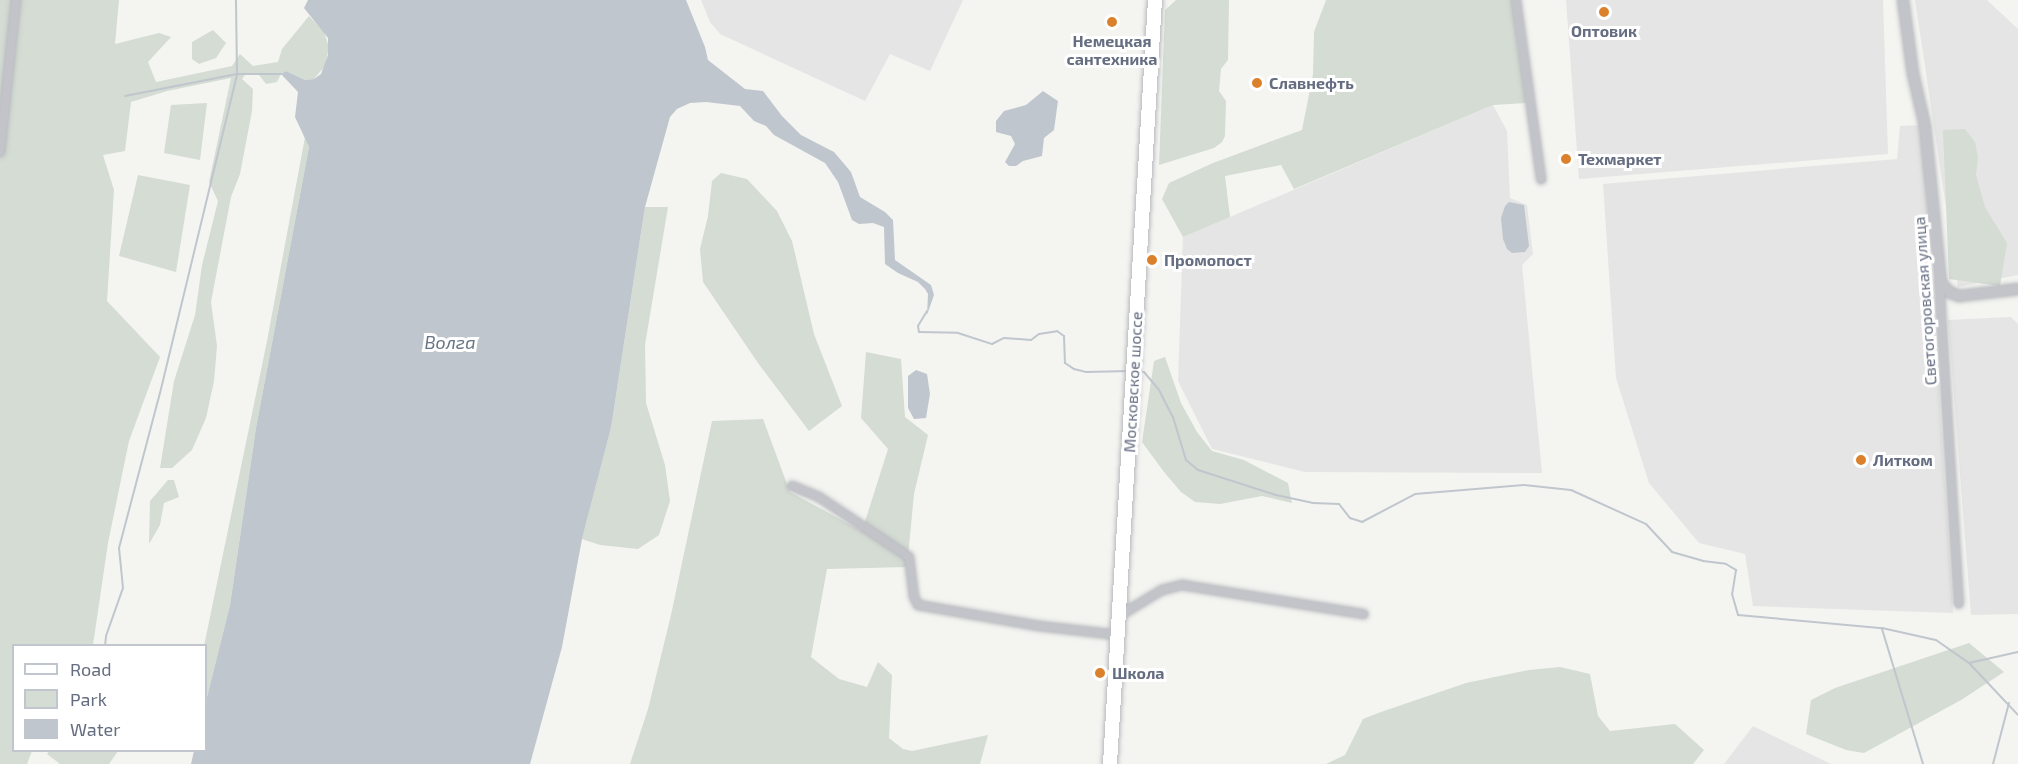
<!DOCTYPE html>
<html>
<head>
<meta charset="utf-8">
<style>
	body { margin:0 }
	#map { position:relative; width:2018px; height:764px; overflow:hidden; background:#f4f5f1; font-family:"Exo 2",sans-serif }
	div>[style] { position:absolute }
	.built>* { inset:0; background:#e5e5e5 }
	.green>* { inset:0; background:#d4dcd3 }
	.water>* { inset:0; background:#c0c6cd }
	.stream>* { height:2px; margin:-1px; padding:0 1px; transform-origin:1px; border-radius:1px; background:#c0c6cd }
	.roads { filter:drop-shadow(0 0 2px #b8b9be) drop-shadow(0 0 2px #b8b9be) }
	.minor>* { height:8px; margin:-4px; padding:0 4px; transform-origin:4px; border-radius:4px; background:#c3c4c9 }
	.tertiary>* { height:10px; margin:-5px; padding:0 5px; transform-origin:5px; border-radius:5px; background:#c3c4c9 }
	.primary>* { height:14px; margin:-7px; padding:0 7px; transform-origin:7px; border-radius:7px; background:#fff }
	.dots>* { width:16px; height:16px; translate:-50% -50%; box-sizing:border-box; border:3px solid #fff; border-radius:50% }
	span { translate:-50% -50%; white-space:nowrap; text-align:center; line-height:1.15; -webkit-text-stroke:6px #fff; paint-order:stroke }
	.poi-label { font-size:16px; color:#656d81; font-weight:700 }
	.left { translate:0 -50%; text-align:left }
	.street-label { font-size:16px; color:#656d81 }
	.water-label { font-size:18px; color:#667485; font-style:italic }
	.legend { position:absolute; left:12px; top:644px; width:195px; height:108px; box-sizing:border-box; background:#fff; border:2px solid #c1c5cd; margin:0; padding:8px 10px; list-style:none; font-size:18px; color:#656d81 }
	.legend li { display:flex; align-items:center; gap:12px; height:30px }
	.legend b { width:30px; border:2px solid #c1c5cd }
</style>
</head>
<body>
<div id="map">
	<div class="built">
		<i style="clip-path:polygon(701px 0,963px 0,930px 71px,890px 54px,865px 101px,720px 34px,710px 22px)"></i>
		<i style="clip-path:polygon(1566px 0,1883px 0,1888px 154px,1579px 179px)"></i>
		<i style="clip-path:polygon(1915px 0,1987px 0,2018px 29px,2018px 275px,1958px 287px)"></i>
		<i style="clip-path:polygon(1493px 105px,1507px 131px,1510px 198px,1527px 205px,1533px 254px,1522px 265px,1542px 473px,1305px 472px,1212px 449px,1178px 381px,1183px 237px)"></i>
		<i style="clip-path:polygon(1922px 125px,1953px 613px,1753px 606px,1745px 554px,1699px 543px,1649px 483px,1616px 378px,1603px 184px,1897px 159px,1900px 126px)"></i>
		<i style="clip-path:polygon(2011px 317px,2018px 324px,2018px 614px,1971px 615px,1948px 320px)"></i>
		<i style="clip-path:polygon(1753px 726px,1831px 764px,1724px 764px)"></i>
	</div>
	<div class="green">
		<i style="clip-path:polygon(0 0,119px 0,115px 44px,159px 33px,171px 37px,148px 62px,156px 82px,232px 66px,240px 54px,253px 66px,278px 62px,282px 49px,309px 16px,324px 32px,329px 47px,325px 66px,314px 79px,305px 80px,286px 71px,281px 74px,277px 82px,266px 84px,259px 75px,245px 75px,242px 79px,253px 89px,252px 111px,240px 174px,231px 197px,211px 302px,217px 346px,214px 381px,206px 418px,192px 450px,172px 468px,160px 468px,174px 381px,195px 315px,202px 265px,218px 201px,209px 182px,231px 78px,167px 91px,131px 102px,125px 151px,103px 155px,114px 190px,107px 301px,160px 357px,129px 441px,108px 543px,93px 645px,14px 646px,14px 750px,32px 751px,27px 764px,0 764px)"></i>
		<i style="clip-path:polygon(1176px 0,1229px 0,1228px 60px,1221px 69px,1219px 91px,1226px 101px,1225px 136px,1222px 142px,1214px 148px,1159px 165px,1165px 10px)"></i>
		<i style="clip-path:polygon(1326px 0,1512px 0,1526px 103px,1493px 105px,1294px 189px,1281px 165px,1225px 176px,1230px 217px,1183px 237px,1162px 199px,1169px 183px,1213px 163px,1302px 130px,1313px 74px,1314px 32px)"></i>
		<i style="clip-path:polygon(213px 30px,226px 43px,216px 58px,199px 64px,192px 59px,192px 42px)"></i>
		<i style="clip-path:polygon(207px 103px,200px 160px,164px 153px,171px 105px)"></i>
		<i style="clip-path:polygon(1965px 129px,1975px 142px,1978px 157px,1976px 175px,1985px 207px,2007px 243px,2000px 286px,1949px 279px,1943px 130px)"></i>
		<i style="clip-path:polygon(305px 137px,309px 147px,256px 428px,230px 605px,206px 701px,204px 646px,267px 341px)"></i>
		<i style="clip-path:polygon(721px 173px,747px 179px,777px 211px,792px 241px,814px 334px,842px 406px,809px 431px,758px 363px,703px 282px,700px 249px,708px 216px,712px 181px)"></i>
		<i style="clip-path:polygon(138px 175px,190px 185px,176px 272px,119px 256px)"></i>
		<i style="clip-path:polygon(645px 207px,668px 207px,645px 345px,646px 403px,665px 465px,670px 501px,659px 535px,638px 549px,600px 545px,582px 539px,611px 428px)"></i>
		<i style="clip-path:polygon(866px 352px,901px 359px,905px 417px,928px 435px,914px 494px,907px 567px,827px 569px,811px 657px,839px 679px,867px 687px,878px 662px,892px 675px,889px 738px,903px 749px,912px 751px,988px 735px,980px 764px,630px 764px,648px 709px,671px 615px,712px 421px,763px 419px,790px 492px,862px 531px,888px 449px,861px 418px)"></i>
		<i style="clip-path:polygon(1165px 357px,1181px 403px,1197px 432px,1212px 451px,1244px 460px,1288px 483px,1292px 503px,1262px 496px,1220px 504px,1195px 502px,1181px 492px,1164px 472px,1142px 442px,1154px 361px)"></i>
		<i style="clip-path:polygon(168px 480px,174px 480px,179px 497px,164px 503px,160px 525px,149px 544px,150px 501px)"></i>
		<i style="clip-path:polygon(1969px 643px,2004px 672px,1961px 700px,1864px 753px,1846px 750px,1806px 734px,1811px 700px,1835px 688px)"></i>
		<i style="clip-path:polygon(1560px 667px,1590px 674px,1598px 716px,1610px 731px,1675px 724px,1704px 750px,1693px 764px,1326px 764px,1345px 755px,1363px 719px,1381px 712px,1466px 683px,1529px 670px)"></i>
		<i style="clip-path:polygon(50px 750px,118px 750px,118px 751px,109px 764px,60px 764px,47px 754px)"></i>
	</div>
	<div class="water">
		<i style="clip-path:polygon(308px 0,686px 0,705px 47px,708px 60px,745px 89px,763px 91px,782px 116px,801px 135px,834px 152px,851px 172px,860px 197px,885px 212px,893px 220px,895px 260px,931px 285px,934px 295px,927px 315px,928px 294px,925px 289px,918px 282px,898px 273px,885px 264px,884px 227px,873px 223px,859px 224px,852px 220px,838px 182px,825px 163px,774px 135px,766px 126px,754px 121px,740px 106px,706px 102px,690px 103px,677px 109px,670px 117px,645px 207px,611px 428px,582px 539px,562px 647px,530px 764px,191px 764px,194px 751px,206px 750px,206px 701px,230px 605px,256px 428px,309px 147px,295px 117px,298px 92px,281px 74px,286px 71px,305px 80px,314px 79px,321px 74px,328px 55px,328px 38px,304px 8px)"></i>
		<i style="clip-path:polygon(1043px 91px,1058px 101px,1054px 130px,1044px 138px,1042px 156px,1023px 161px,1016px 166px,1009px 166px,1005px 162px,1015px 144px,1011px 136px,996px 132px,996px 121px,1004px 111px,1026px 105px)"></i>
		<i style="clip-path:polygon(1509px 202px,1524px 205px,1529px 246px,1525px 252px,1512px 253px,1507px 249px,1503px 239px,1501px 218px,1505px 206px)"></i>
		<i style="clip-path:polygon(916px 370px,927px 374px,930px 394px,926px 418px,914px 419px,908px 408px,908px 376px)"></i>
	</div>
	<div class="stream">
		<i style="left:125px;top:96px;width:114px;rotate:-11.1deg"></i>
		<i style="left:237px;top:74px;width:44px"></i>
		<i style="left:927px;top:311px;width:17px;rotate:121deg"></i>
		<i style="left:918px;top:326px;width:6px;rotate:81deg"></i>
		<i style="left:919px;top:332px;width:39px;rotate:1deg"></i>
		<i style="left:958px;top:333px;width:36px;rotate:18deg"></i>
		<i style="left:992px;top:344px;width:13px;rotate:-27deg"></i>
		<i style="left:1004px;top:338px;width:27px;rotate:4deg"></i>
		<i style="left:1031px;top:340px;width:10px;rotate:-37deg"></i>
		<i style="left:1039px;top:334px;width:18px;rotate:-9deg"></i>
		<i style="left:1057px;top:331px;width:9px;rotate:36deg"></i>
		<i style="left:1064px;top:336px;width:27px;rotate:88deg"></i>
		<i style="left:1065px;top:363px;width:11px;rotate:34deg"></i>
		<i style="left:1074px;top:369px;width:12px;rotate:14deg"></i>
		<i style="left:1086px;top:372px;width:43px;rotate:-1.3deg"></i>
		<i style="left:1138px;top:372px;width:6px"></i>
		<i style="left:1144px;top:372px;width:23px;rotate:50deg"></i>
		<i style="left:1159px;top:390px;width:30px;rotate:63deg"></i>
		<i style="left:1173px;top:417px;width:45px;rotate:73.2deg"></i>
		<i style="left:1186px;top:460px;width:16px;rotate:40deg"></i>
		<i style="left:1198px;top:470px;width:82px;rotate:17.8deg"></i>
		<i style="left:1276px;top:495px;width:38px;rotate:12deg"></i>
		<i style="left:1313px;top:503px;width:26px;rotate:2deg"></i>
		<i style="left:1339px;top:504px;width:18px;rotate:52deg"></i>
		<i style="left:1350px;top:518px;width:13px;rotate:18deg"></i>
		<i style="left:1362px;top:522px;width:60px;rotate:-27.8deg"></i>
		<i style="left:1415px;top:494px;width:109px;rotate:-4.7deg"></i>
		<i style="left:1524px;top:485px;width:47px;rotate:6.1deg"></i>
		<i style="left:1571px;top:490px;width:82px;rotate:24.4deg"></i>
		<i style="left:1646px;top:524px;width:38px;rotate:47deg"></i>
		<i style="left:1672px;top:552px;width:32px;rotate:16deg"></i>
		<i style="left:1703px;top:561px;width:23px;rotate:7deg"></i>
		<i style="left:1726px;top:564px;width:12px;rotate:31deg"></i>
		<i style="left:1736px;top:570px;width:24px;rotate:99deg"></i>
		<i style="left:1732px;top:594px;width:22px;rotate:74deg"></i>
		<i style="left:1738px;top:615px;width:145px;rotate:5.2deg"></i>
		<i style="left:1882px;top:628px;width:55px;rotate:12.5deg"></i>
		<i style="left:1936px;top:640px;width:40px;rotate:34.9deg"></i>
		<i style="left:1969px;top:663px;width:71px;rotate:46.7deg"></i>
		<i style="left:1882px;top:629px;width:141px;rotate:73.1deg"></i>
		<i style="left:105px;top:646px;width:10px;rotate:-84deg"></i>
		<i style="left:106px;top:636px;width:51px;rotate:-70.5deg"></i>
		<i style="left:123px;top:588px;width:40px;rotate:-95.7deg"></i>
		<i style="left:119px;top:548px;width:160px;rotate:-75.2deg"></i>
		<i style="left:160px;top:393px;width:328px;rotate:-76.4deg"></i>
		<i style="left:237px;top:74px;width:74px;rotate:-90.8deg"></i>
		<i style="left:1969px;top:663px;width:50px;rotate:-12.7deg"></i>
		<i style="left:1993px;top:764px;width:63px;rotate:-75.3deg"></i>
	</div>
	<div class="roads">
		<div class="minor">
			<i style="left:1516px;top:0;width:181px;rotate:82deg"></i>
			<i style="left:0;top:152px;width:153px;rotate:-84deg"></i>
			<i style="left:1939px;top:280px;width:324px;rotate:86.5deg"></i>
			<i style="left:792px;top:486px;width:29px;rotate:22deg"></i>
			<i style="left:819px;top:497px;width:108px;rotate:33.7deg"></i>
			<i style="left:909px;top:557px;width:40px;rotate:82.9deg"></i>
			<i style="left:914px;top:597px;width:9px;rotate:63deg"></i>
			<i style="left:918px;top:605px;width:123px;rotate:9.8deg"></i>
			<i style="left:1039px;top:626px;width:80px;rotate:6.5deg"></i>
			<i style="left:1119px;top:616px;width:50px;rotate:-31.2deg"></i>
			<i style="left:1162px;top:590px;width:21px;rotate:-14deg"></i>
			<i style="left:1182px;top:585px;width:184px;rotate:9.1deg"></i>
		</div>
		<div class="tertiary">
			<i style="left:1903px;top:0;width:75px;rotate:82.3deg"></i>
			<i style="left:1913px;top:74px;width:53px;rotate:77deg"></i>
			<i style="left:1925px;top:126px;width:158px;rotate:84.2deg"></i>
			<i style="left:1941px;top:283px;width:12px;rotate:48deg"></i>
			<i style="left:1949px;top:292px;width:11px;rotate:22deg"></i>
			<i style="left:1959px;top:296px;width:59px;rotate:-6.8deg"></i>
		</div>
		<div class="primary">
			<i style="left:1110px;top:764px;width:765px;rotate:-86.63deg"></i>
		</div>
	</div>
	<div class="dots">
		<i style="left:1604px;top:12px;background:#db812b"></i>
		<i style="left:1112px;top:22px;background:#db812b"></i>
		<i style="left:1257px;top:83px;background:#db812b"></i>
		<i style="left:1566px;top:159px;background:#db812b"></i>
		<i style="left:1152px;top:260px;background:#db812b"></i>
		<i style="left:1861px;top:460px;background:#db812b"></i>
		<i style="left:1100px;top:673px;background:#db812b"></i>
	</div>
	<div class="poi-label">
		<span style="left:1604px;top:31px">Оптовик</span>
		<span style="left:1112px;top:50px">Немецкая<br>сантехника</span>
		<span class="left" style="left:1269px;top:83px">Славнефть</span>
		<span class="left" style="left:1578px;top:159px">Техмаркет</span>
		<span class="left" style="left:1164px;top:260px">Промопост</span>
		<span class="left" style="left:1873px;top:460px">Литком</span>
		<span class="left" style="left:1112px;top:673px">Школа</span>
	</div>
	<div class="street-label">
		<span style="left:1925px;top:301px;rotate:-94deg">Светогоровская улица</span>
		<span style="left:1133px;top:382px;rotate:-87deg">Московское шоссе</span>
	</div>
	<div class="water-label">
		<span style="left:450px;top:342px">Волга</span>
	</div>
	<ul class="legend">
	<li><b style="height:8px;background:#fff"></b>Road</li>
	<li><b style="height:16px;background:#d4dcd3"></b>Park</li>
	<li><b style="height:16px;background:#c0c6cd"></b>Water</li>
	</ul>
</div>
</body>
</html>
